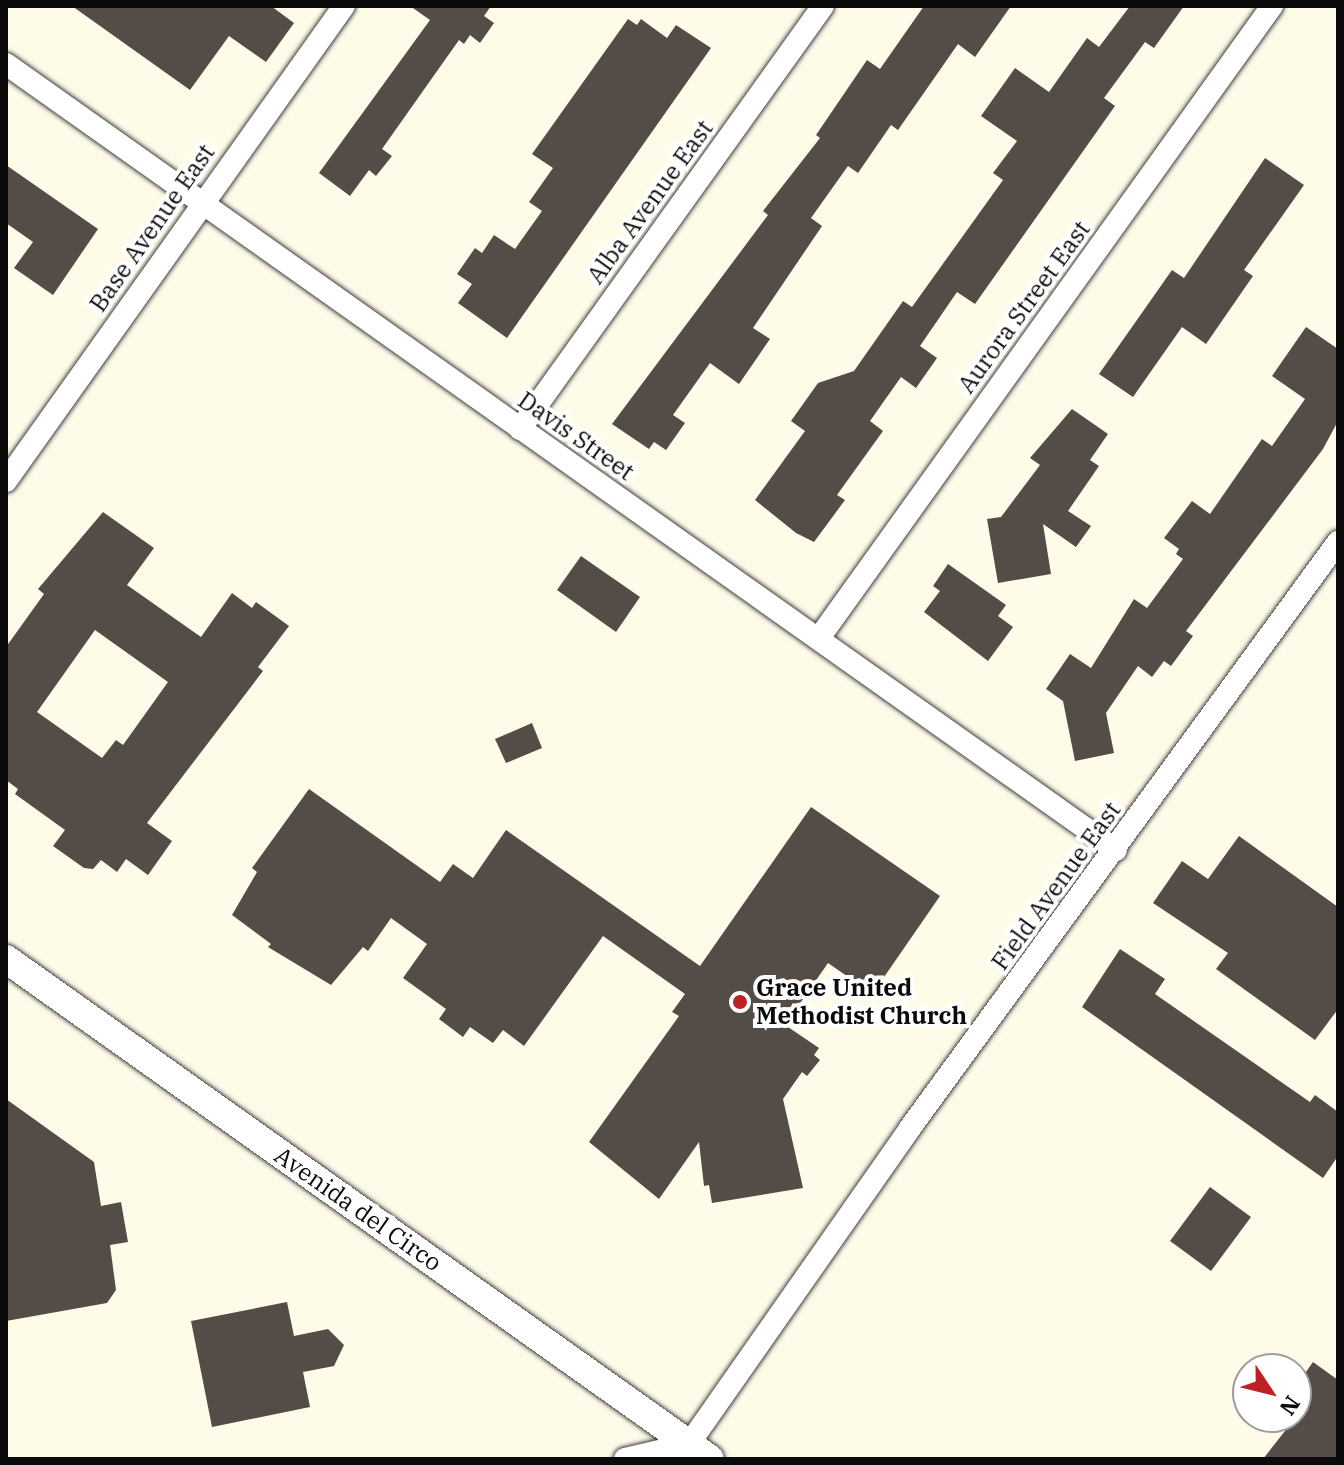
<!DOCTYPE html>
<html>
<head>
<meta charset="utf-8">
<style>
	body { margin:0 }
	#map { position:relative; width:1344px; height:1465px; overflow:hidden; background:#fffbe9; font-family:"IBM Plex Serif",serif }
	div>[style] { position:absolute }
	.building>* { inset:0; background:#544c47 }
	.roads { filter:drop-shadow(0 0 2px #3e3e3e) drop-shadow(0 0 2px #3e3e3e) }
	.minor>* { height:22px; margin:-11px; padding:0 11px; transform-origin:11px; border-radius:11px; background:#fff }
	.tertiary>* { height:28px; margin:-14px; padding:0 14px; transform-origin:14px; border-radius:14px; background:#fff }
	.dots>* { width:22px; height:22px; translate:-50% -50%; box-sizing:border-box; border:4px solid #fff; border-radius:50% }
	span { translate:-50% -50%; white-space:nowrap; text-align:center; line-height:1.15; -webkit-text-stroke:8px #fff; paint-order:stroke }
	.street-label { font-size:24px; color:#0b0b0b }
	.poi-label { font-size:24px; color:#0b0b0b; font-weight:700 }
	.left { translate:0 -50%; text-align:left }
	.frame { position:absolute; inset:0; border:8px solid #0b0b0b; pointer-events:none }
	.north { position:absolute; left:1232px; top:1353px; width:80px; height:80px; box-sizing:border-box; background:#fff; border:2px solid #9d9d9d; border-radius:50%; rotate:125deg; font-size:22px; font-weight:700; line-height:32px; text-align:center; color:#0b0b0b }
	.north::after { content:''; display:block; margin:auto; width:28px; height:36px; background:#be2026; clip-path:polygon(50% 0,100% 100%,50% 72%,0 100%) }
</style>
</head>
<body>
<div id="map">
	<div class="building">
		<i style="clip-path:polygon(72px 6px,271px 6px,294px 23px,266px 62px,229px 36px,190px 90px)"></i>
		<i style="clip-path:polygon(410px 6px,491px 6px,484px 16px,494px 23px,480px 43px,470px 35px,464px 44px,459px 40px,382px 149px,392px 156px,376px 176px,369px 170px,350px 196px,319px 173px,430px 20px)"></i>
		<i style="clip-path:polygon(924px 6px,1011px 6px,975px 57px,958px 44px,898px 130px,891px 125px,858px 173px,848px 166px,811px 218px,822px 226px,753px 328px,770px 339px,739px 384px,710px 363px,673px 415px,685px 423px,666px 450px,654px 442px,649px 449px,612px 424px,768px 215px,763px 211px,820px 138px,816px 135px,867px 60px,880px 69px)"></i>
		<i style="clip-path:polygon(1130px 6px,1184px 6px,1154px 48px,1145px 42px,1104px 98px,1115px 106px,975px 304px,957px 292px,920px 346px,937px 358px,916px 388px,901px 377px,870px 421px,883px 431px,837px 495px,845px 500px,814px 542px,796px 533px,755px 500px,805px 431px,791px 421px,818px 383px,854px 371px,903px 301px,912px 307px,1003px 180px,993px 173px,1017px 141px,981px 116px,1015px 68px,1049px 92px,1087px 38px,1099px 47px)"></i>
		<i style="clip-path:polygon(628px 19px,637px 25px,641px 19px,667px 38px,676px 25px,711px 48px,507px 338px,458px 303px,472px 284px,457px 274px,475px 248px,482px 253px,494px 235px,515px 249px,542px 211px,529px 202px,553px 168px,532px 154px)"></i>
		<i style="clip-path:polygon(1265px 158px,1304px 185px,1244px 270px,1253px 276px,1206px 344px,1182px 327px,1133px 397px,1099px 374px,1172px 270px,1184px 278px)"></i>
		<i style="clip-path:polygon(6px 165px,98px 229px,53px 295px,14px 268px,33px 242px,6px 223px)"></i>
		<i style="clip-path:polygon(1306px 327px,1338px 349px,1338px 421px,1323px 449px,1186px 631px,1193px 636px,1171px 666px,1164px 661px,1152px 677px,1138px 666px,1106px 713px,1114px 753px,1075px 761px,1063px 701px,1046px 689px,1070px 654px,1091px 668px,1134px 599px,1147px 608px,1183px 559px,1176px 554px,1179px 549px,1164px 538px,1192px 501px,1210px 514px,1262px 439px,1272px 446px,1305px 399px,1272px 376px)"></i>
		<i style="clip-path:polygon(1072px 409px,1108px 434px,1090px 460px,1099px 466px,1068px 511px,1091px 526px,1076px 547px,1043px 524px,1051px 574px,998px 583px,987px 519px,1001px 517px,1040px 465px,1030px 458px)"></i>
		<i style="clip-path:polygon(evenodd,103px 512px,154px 548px,127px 585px,201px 637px,232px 593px,252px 608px,256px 602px,289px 626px,258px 667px,263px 671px,147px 823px,172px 841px,148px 875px,126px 859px,117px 872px,101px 860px,93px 869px,84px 868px,53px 846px,65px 830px,15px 794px,18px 789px,6px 780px,6px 647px,44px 594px,38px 589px,103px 512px,95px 630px,168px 682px,123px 745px,116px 740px,102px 758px,37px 712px,95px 630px)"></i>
		<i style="clip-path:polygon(581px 556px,640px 597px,616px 632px,557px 590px)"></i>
		<i style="clip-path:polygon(948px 564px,1006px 605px,998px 616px,1013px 627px,988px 661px,924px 612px,940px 591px,933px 586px)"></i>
		<i style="clip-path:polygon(532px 723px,542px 748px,506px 763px,495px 739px)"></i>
		<i style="clip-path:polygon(309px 789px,440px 882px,453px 864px,473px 878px,506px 830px,700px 966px,811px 807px,940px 896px,882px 980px,876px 976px,867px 990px,828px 963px,785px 1025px,819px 1048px,814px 1055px,820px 1060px,807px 1076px,802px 1072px,783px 1099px,803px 1188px,712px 1203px,709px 1185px,704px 1186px,699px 1142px,659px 1199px,589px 1142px,679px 1016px,672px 1012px,685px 994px,603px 936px,524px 1046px,503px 1030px,493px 1043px,470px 1027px,463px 1037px,439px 1019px,446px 1009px,403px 978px,427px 944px,391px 918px,368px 951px,363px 947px,331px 985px,268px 947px,271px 944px,232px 915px,257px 872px,252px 868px)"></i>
		<i style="clip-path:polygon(1239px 836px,1338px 907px,1338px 1009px,1315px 1040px,1216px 969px,1228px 953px,1153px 903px,1182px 861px,1208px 879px)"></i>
		<i style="clip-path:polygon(1120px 949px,1165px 979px,1155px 994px,1310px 1102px,1315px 1095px,1338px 1112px,1338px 1156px,1323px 1178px,1082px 1007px)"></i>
		<i style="clip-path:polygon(6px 1099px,94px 1162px,101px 1206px,121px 1202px,128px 1242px,110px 1245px,116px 1290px,107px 1303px,6px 1321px)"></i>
		<i style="clip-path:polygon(1210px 1187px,1251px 1217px,1211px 1271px,1170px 1241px)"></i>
		<i style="clip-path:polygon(287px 1302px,294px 1336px,328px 1329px,344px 1345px,334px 1366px,303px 1372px,310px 1407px,212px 1427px,191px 1321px)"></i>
		<i style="clip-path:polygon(1313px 1362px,1338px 1380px,1338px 1459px,1263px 1459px,1296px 1417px,1296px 1386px)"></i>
	</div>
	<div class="roads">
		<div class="minor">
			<i style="left:6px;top:64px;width:1360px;rotate:35.3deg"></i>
			<i style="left:520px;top:429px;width:520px;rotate:-54.39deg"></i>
			<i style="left:6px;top:481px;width:583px;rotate:-54.57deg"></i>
			<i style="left:819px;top:638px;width:778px;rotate:-54.37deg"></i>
			<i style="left:625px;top:1459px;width:66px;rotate:-13.2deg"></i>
			<i style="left:689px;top:1444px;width:386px;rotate:-55deg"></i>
			<i style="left:910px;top:1128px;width:726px;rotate:-53.86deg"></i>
		</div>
		<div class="tertiary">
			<i style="left:6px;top:959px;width:863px;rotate:35.38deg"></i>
		</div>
	</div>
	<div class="dots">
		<i style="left:740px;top:1002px;background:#be2026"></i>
	</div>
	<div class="street-label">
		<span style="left:650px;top:202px;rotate:-54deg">Alba Avenue East</span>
		<span style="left:152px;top:228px;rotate:-55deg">Base Avenue East</span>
		<span style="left:1024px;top:307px;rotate:-54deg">Aurora Street East</span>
		<span style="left:576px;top:436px;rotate:35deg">Davis Street</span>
		<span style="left:1056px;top:886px;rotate:-54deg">Field Avenue East</span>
		<span style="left:358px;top:1209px;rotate:35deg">Avenida del Circo</span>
	</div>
	<div class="poi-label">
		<span class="left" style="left:756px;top:1002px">Grace United<br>Methodist Church</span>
	</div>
	<div class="frame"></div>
	<div class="north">N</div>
</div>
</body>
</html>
